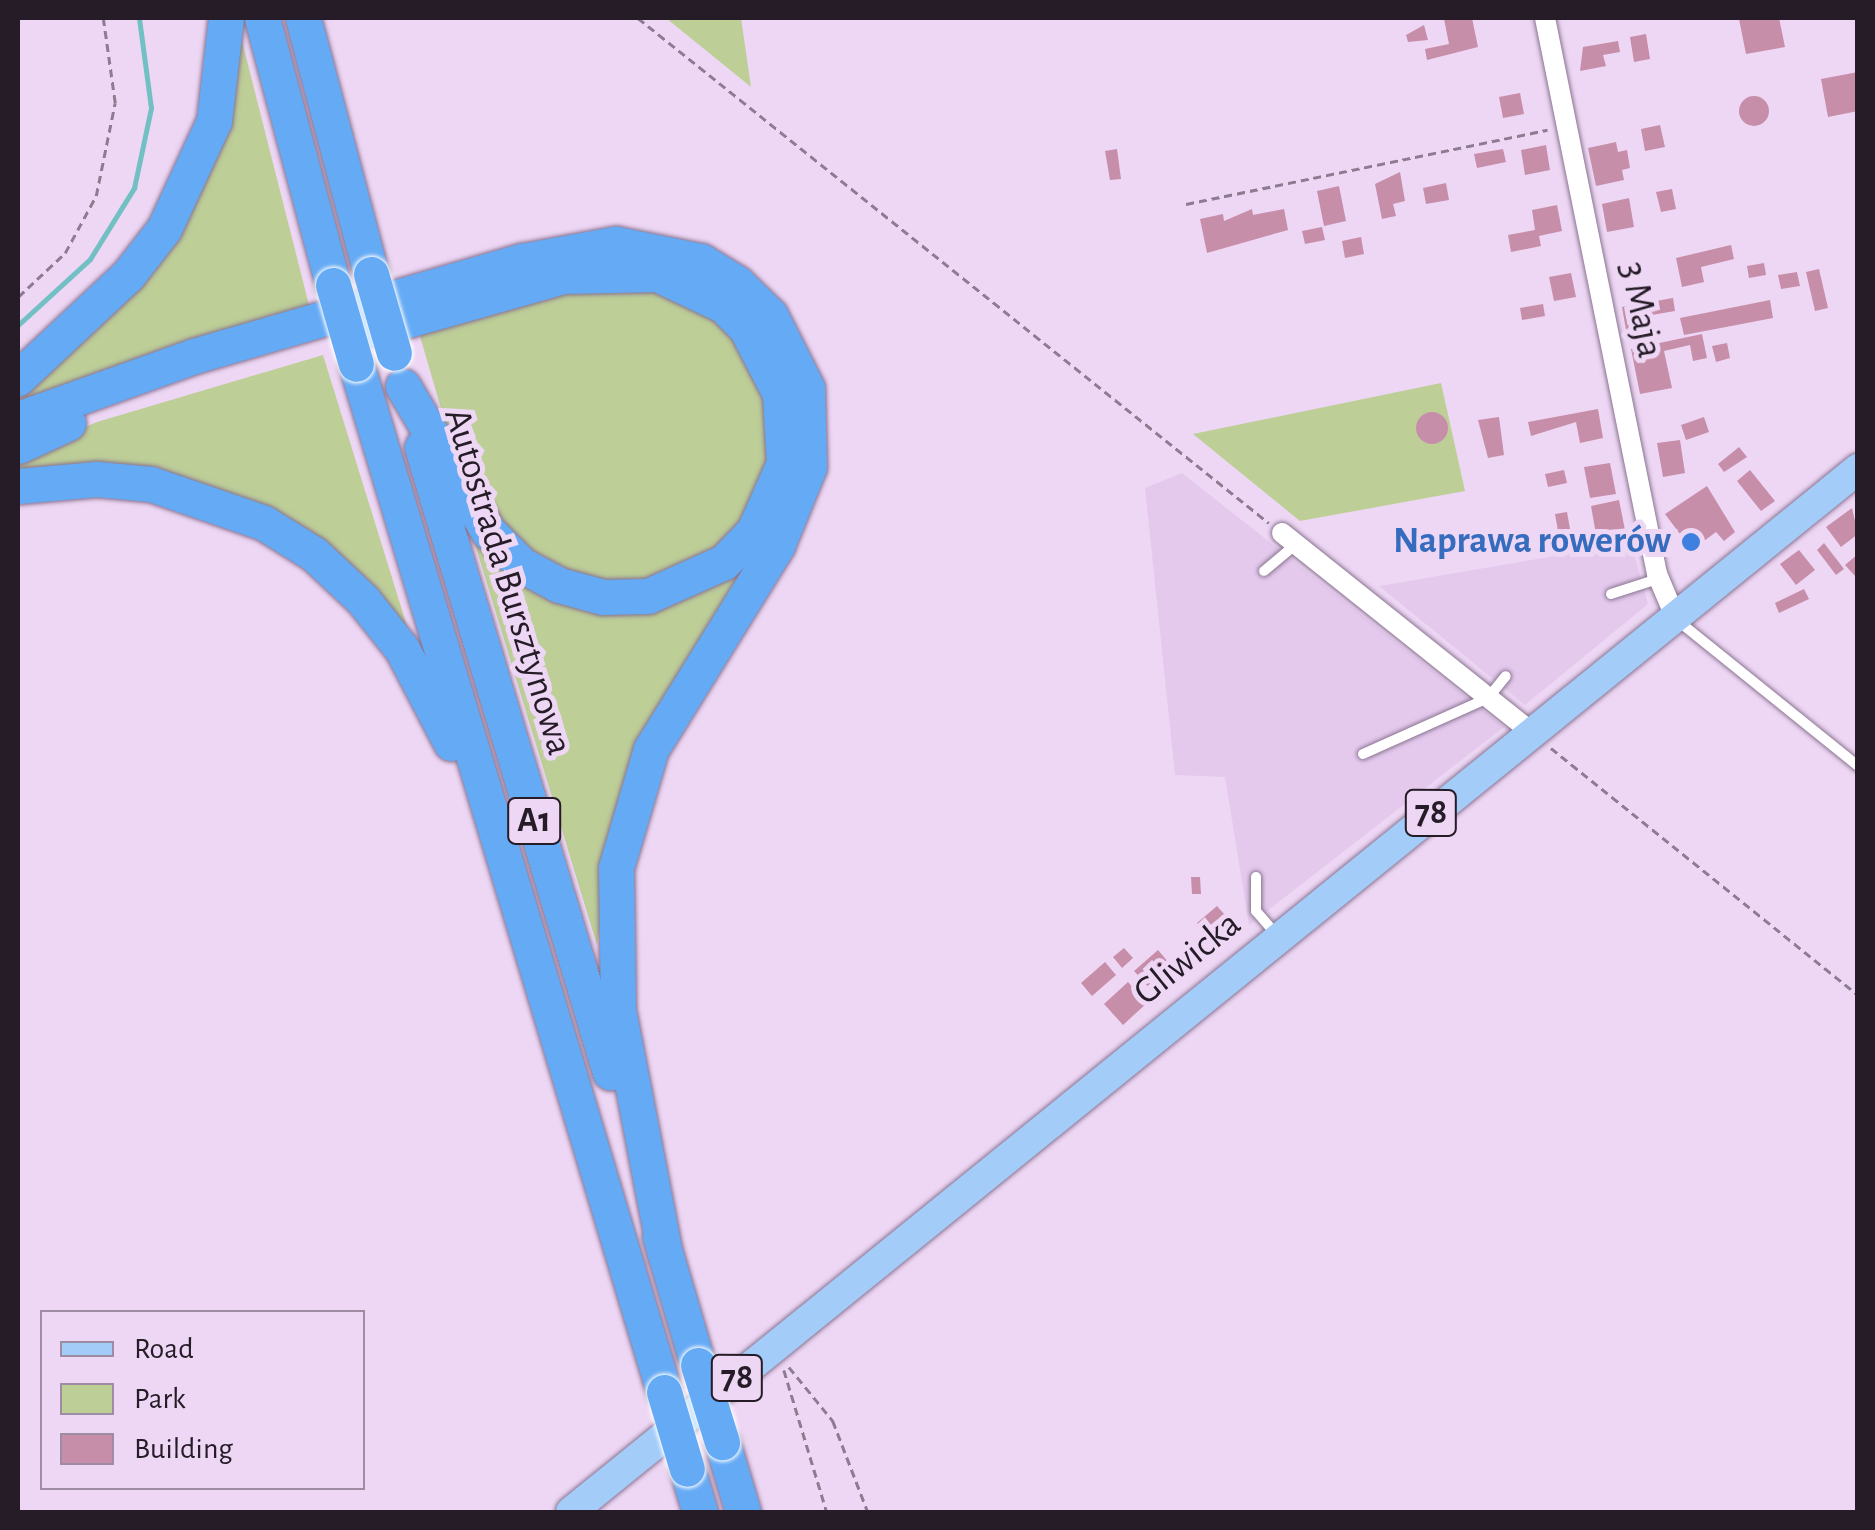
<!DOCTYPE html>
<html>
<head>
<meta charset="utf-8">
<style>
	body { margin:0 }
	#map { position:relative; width:1875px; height:1530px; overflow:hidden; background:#eed7f5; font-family:"Alegreya Sans",sans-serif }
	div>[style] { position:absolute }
	.built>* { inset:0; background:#e4c9ed }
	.green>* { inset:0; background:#bdce97 }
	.stream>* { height:5px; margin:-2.5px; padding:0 2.5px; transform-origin:2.5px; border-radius:2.5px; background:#72c0c4 }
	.building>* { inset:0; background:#c78ea9 }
	.round { border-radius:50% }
	.path>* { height:2.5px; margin-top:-1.25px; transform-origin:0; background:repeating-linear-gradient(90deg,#8d7c91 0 8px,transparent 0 13px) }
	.roads { filter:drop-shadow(0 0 2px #897490) drop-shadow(0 0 2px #897490) }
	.lane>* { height:10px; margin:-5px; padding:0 5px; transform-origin:5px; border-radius:5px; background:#fff }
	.street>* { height:20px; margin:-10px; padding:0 10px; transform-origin:10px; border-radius:10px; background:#fff }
	.primary>* { height:30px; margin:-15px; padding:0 15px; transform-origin:15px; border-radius:15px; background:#a3ccf9 }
	.highway>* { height:35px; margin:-17.5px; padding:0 17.5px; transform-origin:17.5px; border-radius:17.5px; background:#65aaf5 }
	.bridges { filter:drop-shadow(0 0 2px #fff) drop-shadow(0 0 2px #fff) }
	.highway-bridge>* { height:35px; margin:-17.5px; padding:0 17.5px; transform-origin:17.5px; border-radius:17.5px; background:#65aaf5 }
	.dots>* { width:28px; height:28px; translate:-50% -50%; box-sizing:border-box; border:5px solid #eed7f5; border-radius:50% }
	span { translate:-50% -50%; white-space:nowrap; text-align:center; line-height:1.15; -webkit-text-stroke:10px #eed7f5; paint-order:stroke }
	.shield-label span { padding:2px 8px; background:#eed7f5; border:2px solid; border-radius:8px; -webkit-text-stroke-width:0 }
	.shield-label { font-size:35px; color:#251c27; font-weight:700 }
	.street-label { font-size:38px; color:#251c27 }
	.shop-label { font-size:38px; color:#366cbe; font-weight:700 }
	.right { translate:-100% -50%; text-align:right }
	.frame { position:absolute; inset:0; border:20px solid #251c27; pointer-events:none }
	.legend { position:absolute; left:40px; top:1310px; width:325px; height:180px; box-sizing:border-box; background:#eed7f5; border:2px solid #9e8ca3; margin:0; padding:12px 18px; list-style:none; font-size:30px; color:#251c27 }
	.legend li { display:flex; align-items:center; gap:20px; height:50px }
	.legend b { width:50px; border:2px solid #9e8ca3 }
</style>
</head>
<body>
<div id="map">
	<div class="built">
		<i style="clip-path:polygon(1182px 473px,1504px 727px,1249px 925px,1225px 777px,1175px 775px,1145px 488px)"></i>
		<i style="clip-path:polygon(1631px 543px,1648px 604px,1525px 705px,1379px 586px)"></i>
	</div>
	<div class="green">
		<i style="clip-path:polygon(666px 18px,741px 18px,751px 87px)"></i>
		<i style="clip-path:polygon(240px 33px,311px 313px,18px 409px,18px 390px,103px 316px)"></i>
		<i style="clip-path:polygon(629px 254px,683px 265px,752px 309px,790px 370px,801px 443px,782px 513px,686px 668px,636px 763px,616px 824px,597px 945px,468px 521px,527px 578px,579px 601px,639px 605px,703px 587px,756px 543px,779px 504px,794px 430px,781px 371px,758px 330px,725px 296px,697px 279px,641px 262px,585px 263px,412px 309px,410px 302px,547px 263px)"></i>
		<i style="clip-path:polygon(609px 281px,701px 303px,759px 366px,773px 452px,738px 532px,668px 579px,592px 583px,511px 539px,452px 446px,417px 326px)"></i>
		<i style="clip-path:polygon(323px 355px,415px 652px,253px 507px,18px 476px,18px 456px,97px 422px)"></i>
		<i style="clip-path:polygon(1441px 383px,1465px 491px,1300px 521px,1193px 434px)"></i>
	</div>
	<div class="stream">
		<i style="left:18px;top:325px;width:98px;rotate:-42.5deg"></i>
		<i style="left:90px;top:259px;width:84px;rotate:-58.2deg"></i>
		<i style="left:134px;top:188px;width:82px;rotate:-78deg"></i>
		<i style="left:151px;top:108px;width:91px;rotate:-97.6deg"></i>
	</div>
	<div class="building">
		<i style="clip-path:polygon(1472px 18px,1478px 47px,1427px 60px,1425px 49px,1449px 44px,1444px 19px)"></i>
		<i style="clip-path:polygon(1779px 18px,1785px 47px,1746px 54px,1739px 19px)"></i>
		<i style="clip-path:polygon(1424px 25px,1428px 40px,1408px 42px,1406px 35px)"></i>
		<i style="clip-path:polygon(1646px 34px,1650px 59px,1634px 62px,1630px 37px)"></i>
		<i style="clip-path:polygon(1618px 41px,1620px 52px,1603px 55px,1606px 66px,1580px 71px,1583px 47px)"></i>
		<i style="clip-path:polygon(1858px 72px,1858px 111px,1828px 117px,1821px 79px)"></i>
		<i style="clip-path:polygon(1520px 93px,1524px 114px,1503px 118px,1499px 97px)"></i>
		<i class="round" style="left:1739px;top:96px;width:30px;height:30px"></i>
		<i style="clip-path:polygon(1660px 125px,1665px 147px,1645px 151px,1641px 129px)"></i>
		<i style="clip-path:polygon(1616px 142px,1618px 152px,1627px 150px,1630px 168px,1622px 170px,1624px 180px,1596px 186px,1588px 148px)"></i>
		<i style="clip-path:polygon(1546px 145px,1550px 170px,1525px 175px,1521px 150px)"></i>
		<i style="clip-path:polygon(1117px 149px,1121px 179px,1110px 180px,1105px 151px)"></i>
		<i style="clip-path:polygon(1503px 149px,1506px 162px,1477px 168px,1474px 154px)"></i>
		<i style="clip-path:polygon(1400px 172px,1405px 201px,1393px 204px,1396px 216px,1382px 219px,1375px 184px)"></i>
		<i style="clip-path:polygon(1446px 183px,1449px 200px,1426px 204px,1423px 188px)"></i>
		<i style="clip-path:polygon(1339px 186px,1346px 221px,1324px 226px,1317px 191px)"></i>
		<i style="clip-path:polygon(1672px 189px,1676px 209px,1661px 212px,1656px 192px)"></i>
		<i style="clip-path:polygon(1629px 198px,1634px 227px,1607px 232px,1602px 204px)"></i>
		<i style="clip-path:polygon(1557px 205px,1562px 231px,1539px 236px,1541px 246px,1511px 252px,1508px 235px,1535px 230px,1532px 210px)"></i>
		<i style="clip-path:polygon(1252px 209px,1253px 215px,1284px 209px,1288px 230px,1207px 253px,1200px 219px,1223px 214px,1224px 221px)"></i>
		<i style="clip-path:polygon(1322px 227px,1325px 240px,1305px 244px,1302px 231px)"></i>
		<i style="clip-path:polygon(1361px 237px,1364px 254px,1345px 258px,1342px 241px)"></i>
		<i style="clip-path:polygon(1731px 245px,1734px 259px,1701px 267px,1704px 282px,1682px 287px,1676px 258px)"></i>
		<i style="clip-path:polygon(1764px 263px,1766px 275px,1749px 278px,1747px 266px)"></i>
		<i style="clip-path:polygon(1819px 269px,1828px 308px,1815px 311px,1806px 272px)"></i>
		<i style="clip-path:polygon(1797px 272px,1800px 286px,1781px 289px,1778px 275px)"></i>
		<i style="clip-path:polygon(1571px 273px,1576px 297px,1554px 301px,1549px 277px)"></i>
		<i style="clip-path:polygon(1673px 298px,1675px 311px,1646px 316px,1649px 333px,1627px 336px,1622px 307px)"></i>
		<i style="clip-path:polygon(1770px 300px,1773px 318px,1684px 335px,1680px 318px)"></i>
		<i style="clip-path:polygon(1543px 304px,1545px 316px,1522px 320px,1520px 308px)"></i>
		<i style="clip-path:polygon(1702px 334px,1707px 358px,1693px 361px,1690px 345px,1664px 351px,1672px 388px,1640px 394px,1631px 349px)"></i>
		<i style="clip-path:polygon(1727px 343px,1730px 358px,1716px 362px,1712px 346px)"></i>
		<i style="clip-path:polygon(1598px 409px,1603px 438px,1580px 443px,1576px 422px,1531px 436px,1528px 422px)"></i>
		<i class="round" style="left:1416px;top:412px;width:32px;height:32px"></i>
		<i style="clip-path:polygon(1499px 417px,1504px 455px,1488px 458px,1478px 420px)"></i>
		<i style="clip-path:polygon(1704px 417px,1709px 432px,1686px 440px,1681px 425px)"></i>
		<i style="clip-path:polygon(1680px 440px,1685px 473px,1663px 477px,1657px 443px)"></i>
		<i style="clip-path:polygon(1739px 447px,1747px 457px,1724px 472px,1718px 464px)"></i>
		<i style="clip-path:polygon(1610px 463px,1616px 494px,1590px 498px,1584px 467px)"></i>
		<i style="clip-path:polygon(1564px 470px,1567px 483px,1548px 487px,1545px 474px)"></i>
		<i style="clip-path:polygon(1750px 470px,1775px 501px,1761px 511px,1737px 481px)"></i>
		<i style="clip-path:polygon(1707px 486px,1735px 532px,1724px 541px,1716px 532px,1692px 550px,1665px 514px)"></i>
		<i style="clip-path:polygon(1619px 500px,1626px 535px,1597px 540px,1591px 506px)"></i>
		<i style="clip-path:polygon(1852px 508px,1858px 534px,1841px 547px,1826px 527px)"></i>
		<i style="clip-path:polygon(1567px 512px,1572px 540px,1560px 542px,1555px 514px)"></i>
		<i style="clip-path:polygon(1824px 543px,1844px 569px,1836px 575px,1817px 550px)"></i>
		<i style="clip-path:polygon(1799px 550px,1815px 570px,1796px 585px,1780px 564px)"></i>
		<i style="clip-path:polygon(1858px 554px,1858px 574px,1855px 576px,1845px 565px)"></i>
		<i style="clip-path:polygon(1804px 589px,1809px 599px,1779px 613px,1775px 603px)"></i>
		<i style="clip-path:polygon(1191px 877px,1200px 877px,1201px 894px,1192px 894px)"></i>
		<i style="clip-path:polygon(1217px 906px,1232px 923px,1212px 940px,1197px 923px)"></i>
		<i style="clip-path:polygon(1124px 948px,1133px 958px,1122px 968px,1113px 957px)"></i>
		<i style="clip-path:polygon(1158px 950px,1175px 970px,1152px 991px,1134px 971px)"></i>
		<i style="clip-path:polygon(1105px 962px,1116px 975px,1092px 996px,1081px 983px)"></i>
		<i style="clip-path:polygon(1128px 982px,1147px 1003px,1123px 1025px,1104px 1004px)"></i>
	</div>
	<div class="path">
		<i style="left:638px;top:18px;width:808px;rotate:38.67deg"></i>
		<i style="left:1186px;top:204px;width:369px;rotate:-11.6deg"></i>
		<i style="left:18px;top:297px;width:64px;rotate:-43.1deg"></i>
		<i style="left:65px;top:253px;width:65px;rotate:-61.5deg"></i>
		<i style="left:96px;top:196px;width:95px;rotate:-78.5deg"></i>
		<i style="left:115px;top:103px;width:86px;rotate:-98deg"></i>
		<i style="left:1551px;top:748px;width:394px;rotate:38.8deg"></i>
		<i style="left:789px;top:1367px;width:70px;rotate:50.8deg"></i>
		<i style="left:833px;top:1421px;width:97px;rotate:69deg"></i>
		<i style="left:784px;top:1370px;width:148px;rotate:73.2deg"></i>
	</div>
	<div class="roads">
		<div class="lane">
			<i style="left:1264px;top:571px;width:40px;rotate:-40deg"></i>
			<i style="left:1611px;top:594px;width:49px;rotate:-17.7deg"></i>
			<i style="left:1677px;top:620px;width:233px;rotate:38.9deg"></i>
			<i style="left:1363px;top:754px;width:137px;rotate:-24.1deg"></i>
			<i style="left:1488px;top:698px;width:28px;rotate:-51deg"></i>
			<i style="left:1256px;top:877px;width:34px;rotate:90deg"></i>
			<i style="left:1256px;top:911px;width:33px;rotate:49deg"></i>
		</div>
		<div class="street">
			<i style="left:1545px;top:18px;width:567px;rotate:78.61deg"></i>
			<i style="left:1657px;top:574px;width:43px;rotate:67deg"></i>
			<i style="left:1282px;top:533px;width:319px;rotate:38.6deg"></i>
		</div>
		<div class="primary">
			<i style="left:571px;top:1512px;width:1657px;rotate:-39.02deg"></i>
		</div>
		<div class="highway">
			<i style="left:262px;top:18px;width:276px;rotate:75.1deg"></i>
			<i style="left:303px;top:18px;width:265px;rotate:75.1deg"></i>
			<i style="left:376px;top:329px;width:194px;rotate:-15.8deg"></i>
			<i style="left:563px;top:276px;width:94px;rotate:-1.2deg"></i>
			<i style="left:657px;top:274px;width:73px;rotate:25.2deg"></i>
			<i style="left:723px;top:305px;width:33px;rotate:45deg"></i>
			<i style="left:746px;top:328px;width:74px;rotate:62.7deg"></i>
			<i style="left:780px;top:394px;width:69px;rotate:86.7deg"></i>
			<i style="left:784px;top:463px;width:74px;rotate:113.8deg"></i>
			<i style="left:754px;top:531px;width:43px;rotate:134.1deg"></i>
			<i style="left:724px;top:562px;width:83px;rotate:155.9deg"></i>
			<i style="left:648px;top:596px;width:45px;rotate:178.7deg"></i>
			<i style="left:603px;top:597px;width:46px;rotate:-164.7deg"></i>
			<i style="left:559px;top:585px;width:42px;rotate:-151.6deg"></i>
			<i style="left:522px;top:565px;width:48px;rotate:-135deg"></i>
			<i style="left:488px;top:531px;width:168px;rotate:-120.4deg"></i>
			<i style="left:356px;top:364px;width:1073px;rotate:73.32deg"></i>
			<i style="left:18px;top:378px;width:151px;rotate:-43.1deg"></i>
			<i style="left:128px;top:275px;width:58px;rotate:-52deg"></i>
			<i style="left:164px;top:229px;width:119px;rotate:-65.2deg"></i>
			<i style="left:214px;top:121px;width:104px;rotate:-83.4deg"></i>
			<i style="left:18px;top:419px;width:187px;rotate:-19.7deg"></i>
			<i style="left:194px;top:356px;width:341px;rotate:-16.2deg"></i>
			<i style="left:522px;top:261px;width:96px;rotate:-10.3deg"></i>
			<i style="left:616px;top:244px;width:87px;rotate:11.3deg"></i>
			<i style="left:701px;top:261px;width:42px;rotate:31.4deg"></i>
			<i style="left:737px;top:283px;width:46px;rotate:44.1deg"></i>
			<i style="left:770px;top:315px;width:82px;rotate:63.1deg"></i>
			<i style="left:807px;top:388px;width:79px;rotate:88.5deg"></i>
			<i style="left:809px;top:467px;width:85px;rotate:112.1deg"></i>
			<i style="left:777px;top:546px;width:239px;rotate:121.8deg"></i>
			<i style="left:651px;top:749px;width:124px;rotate:106.4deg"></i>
			<i style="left:616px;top:868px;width:142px;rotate:89.2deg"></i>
			<i style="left:618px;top:1010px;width:249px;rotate:79.1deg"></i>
			<i style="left:18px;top:446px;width:55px;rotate:-24.7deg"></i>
			<i style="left:422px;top:447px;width:653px;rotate:73.26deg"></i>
			<i style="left:18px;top:486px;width:79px;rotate:-5.1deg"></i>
			<i style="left:97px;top:479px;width:54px;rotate:5.3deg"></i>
			<i style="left:151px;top:484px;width:120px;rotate:19deg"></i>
			<i style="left:264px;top:523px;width:59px;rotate:31.8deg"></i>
			<i style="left:314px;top:554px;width:67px;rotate:43.2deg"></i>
			<i style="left:363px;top:600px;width:63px;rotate:51.5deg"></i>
			<i style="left:402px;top:649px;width:106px;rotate:62.5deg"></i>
			<i style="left:660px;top:1236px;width:134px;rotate:73.6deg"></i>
			<i style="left:722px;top:1442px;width:73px;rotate:73.3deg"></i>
			<i style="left:687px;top:1469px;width:45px;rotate:73.2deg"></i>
		</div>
	</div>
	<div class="bridges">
		<div class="highway-bridge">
			<i style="left:371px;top:274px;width:82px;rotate:73.8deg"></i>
			<i style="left:333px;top:285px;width:82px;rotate:73.8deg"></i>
			<i style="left:698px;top:1365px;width:81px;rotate:72.7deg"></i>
			<i style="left:664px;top:1392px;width:80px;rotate:73.4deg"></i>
		</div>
	</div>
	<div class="dots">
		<i style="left:1691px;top:542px;background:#3f7fe0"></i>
	</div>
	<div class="shield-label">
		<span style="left:1431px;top:813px">78</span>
		<span style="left:534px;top:821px">A1</span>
		<span style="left:737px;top:1378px">78</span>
	</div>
	<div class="street-label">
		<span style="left:1640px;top:310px;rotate:79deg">3 Maja</span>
		<span style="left:507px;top:582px;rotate:73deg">Autostrada Bursztynowa</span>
		<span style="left:1188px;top:959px;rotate:-39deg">Gliwicka</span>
	</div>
	<div class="shop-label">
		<span class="right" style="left:1671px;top:542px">Naprawa rowerów</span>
	</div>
	<div class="frame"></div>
	<ul class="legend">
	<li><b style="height:12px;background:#a3ccf9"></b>Road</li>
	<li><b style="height:28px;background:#bdce97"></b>Park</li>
	<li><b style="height:28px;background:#c78ea9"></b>Building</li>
	</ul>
</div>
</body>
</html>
